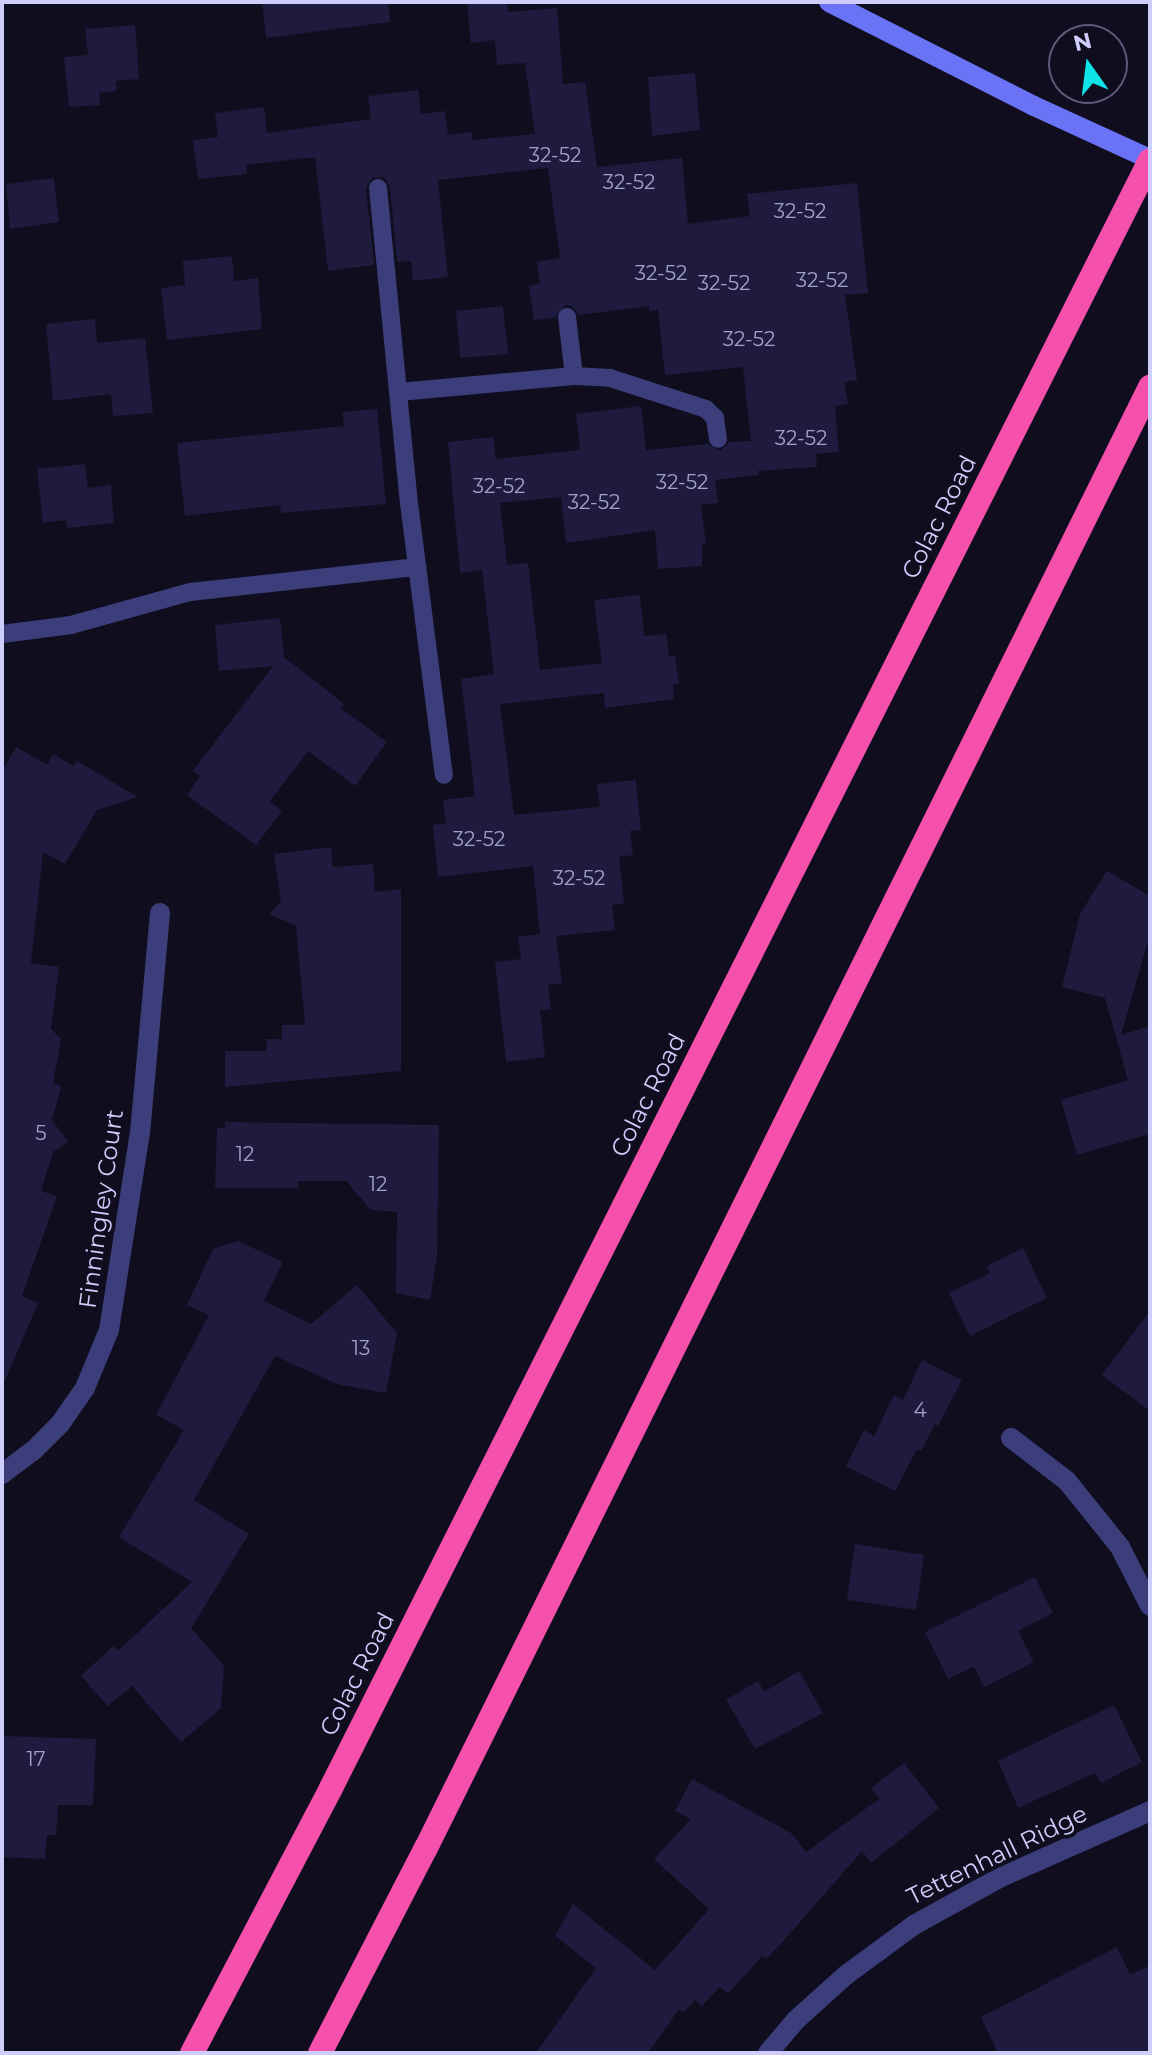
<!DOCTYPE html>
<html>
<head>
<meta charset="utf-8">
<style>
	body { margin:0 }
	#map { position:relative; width:1152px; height:2055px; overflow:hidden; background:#0f0d1e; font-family:Montserrat,sans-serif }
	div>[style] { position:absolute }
	.building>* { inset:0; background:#1f1b3e }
	.lane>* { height:18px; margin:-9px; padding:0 9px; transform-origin:9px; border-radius:9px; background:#3b3e7a }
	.street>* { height:20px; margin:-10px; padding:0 10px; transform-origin:10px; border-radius:10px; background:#3b3e7a }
	.secondary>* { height:20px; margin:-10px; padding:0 10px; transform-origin:10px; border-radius:10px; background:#6a72f6 }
	.highway>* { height:24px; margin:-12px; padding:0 12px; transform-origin:12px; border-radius:12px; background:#f450ac }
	span { translate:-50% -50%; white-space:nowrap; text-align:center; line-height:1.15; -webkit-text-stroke:8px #0f0d1e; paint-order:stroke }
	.number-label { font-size:20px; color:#a3a0cc }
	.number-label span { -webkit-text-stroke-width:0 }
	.street-label { font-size:24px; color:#cfcdfc }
	.frame { position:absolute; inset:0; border:4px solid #cfcdfc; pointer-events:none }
	.north { position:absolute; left:1048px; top:24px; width:80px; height:80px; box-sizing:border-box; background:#0f0d1e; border:2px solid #5c5a77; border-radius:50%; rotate:346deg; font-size:22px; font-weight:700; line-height:32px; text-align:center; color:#cfcdfc }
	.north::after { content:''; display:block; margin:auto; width:28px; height:36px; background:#0ee3e7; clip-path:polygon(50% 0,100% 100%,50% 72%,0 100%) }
</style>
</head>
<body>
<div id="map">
	<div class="building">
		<i style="clip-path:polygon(262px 2px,388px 2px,390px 22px,266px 38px)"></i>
		<i style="clip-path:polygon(467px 2px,507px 2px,508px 12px,557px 8px,563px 84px,585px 82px,597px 167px,682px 158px,688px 224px,750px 216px,747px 194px,857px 183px,868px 293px,845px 295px,857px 380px,844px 382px,848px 404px,835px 406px,839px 452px,816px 454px,817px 467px,758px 471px,758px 475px,715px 480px,718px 503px,701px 505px,706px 544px,702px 544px,702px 566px,658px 569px,655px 530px,566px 543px,561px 497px,500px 503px,507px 565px,528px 563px,540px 670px,602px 663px,594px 600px,640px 595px,644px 636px,666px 634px,669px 656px,675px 656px,679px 684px,673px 685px,674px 699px,605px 708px,604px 693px,500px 704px,514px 815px,600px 807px,597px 784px,636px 780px,641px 830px,630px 831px,633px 855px,619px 857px,624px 904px,612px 905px,615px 930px,556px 936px,562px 983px,548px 985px,551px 1009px,540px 1010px,545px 1057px,506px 1062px,495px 962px,521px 959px,518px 937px,540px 934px,533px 866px,438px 877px,433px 825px,446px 823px,443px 800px,475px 796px,461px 679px,494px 674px,482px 570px,460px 573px,448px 442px,493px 437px,496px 459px,580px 450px,576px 414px,641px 406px,646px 450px,708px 444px,720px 451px,729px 442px,751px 441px,743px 367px,665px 375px,658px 310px,650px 311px,649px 306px,579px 315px,572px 306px,565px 305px,555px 318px,534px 320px,529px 286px,540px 284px,537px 262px,560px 258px,548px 168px,438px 180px,448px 277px,413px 281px,411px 261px,397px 262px,390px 187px,384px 177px,372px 178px,366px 188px,374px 265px,328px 271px,315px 157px,246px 165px,247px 174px,198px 179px,193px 140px,218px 137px,215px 113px,264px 107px,267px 133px,371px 119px,368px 96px,418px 90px,421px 114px,445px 111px,448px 135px,472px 132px,472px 140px,535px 134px,525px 63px,497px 65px,495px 40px,471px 43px)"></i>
		<i style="clip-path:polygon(135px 25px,139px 79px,116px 81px,117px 91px,99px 93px,100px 105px,69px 107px,64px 57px,88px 55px,85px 29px)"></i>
		<i style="clip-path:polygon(695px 73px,700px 130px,652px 136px,648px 77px)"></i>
		<i style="clip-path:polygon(54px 178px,59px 222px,10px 229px,6px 184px)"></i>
		<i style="clip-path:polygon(232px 256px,234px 281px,258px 278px,262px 329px,167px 340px,161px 288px,185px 285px,183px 261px)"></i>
		<i style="clip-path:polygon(503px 306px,508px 354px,460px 358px,456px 311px)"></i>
		<i style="clip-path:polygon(95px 319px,97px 343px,145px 338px,153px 413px,113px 416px,111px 394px,53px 401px,46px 324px)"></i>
		<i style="clip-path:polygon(377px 409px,386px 504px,281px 513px,280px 505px,185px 516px,177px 443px,344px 426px,342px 412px)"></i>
		<i style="clip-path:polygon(85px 464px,88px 488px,111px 485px,114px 523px,67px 528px,66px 520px,43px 523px,37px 469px)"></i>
		<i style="clip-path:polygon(280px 618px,284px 657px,344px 704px,341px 708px,387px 742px,355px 786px,308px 751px,270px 801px,282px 811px,256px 845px,187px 795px,200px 776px,193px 771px,273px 666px,219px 671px,215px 625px)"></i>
		<i style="clip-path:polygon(16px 747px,47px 765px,53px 754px,74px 766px,77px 761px,138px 797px,97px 810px,65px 864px,43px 852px,31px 963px,59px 967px,51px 1029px,61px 1039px,53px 1083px,61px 1086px,52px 1120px,68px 1142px,53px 1152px,41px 1191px,57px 1196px,22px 1296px,38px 1303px,2px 1387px,2px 771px)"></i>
		<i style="clip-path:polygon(331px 847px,333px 867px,373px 864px,375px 892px,401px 889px,401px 1071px,225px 1087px,225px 1051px,267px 1051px,266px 1039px,282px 1039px,282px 1025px,305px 1025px,296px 926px,269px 914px,281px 901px,274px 854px)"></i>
		<i style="clip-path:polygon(1107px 871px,1150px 896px,1150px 934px,1121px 1035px,1150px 1026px,1150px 1134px,1077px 1155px,1061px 1100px,1128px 1080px,1105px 998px,1062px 987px,1080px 914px)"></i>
		<i style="clip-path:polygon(225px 1122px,439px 1125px,437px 1256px,430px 1300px,396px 1293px,397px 1212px,371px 1210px,346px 1181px,298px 1181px,298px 1188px,215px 1188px,217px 1128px,225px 1128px)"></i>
		<i style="clip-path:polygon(238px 1241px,283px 1262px,264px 1301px,311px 1324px,357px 1285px,397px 1333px,386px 1393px,337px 1384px,275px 1356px,194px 1500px,249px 1534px,191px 1628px,224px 1666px,221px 1708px,181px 1742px,132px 1686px,108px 1706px,81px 1676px,113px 1646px,118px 1651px,192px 1582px,119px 1537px,184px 1430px,156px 1415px,209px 1315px,187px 1305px,213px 1249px)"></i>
		<i style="clip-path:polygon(1023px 1248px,1047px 1298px,970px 1336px,949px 1293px,990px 1273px,987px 1266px)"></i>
		<i style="clip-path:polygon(1150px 1311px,1150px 1411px,1102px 1375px)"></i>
		<i style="clip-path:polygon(922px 1360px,962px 1380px,938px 1426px,935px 1424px,921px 1451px,917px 1449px,895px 1491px,846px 1466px,864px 1430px,874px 1436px,894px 1395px,903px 1400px)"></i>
		<i style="clip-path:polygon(855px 1544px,924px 1555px,916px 1610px,847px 1600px)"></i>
		<i style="clip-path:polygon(1035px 1577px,1053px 1613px,1018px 1631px,1034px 1662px,984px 1687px,974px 1667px,948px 1679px,925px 1632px)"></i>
		<i style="clip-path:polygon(799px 1671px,823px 1713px,755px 1749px,726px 1700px,758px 1681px,764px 1692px)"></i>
		<i style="clip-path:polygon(1114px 1705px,1142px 1762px,1101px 1783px,1095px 1773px,1018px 1808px,998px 1761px)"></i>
		<i style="clip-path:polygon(2px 1736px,96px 1739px,93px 1805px,58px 1805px,56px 1835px,47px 1835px,45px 1859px,2px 1857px)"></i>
		<i style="clip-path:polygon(904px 1763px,939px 1808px,871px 1863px,862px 1851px,787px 1937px,766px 1959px,762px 1956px,728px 1994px,720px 1987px,702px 2006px,695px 2000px,683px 2013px,679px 2009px,648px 2053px,536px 2053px,596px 1968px,555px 1936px,573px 1904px,655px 1970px,709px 1909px,654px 1859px,691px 1819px,675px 1811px,692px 1779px,791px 1833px,806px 1852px,879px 1799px,871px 1788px)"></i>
		<i style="clip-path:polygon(1117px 1947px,1130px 1975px,1150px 1965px,1150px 2053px,998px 2053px,981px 2017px)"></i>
	</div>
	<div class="lane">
		<i style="left:378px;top:188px;width:317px;rotate:84.4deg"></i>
		<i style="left:409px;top:503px;width:274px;rotate:82.7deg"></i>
		<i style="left:567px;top:317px;width:59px;rotate:83.2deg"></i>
		<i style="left:399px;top:392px;width:176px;rotate:-5.2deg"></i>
		<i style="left:574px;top:376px;width:36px;rotate:3deg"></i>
		<i style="left:610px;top:378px;width:101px;rotate:17.9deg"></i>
		<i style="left:706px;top:409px;width:13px;rotate:45deg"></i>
		<i style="left:715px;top:418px;width:21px;rotate:82deg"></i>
		<i style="left:2px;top:634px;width:70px;rotate:-7.4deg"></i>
		<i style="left:71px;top:625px;width:123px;rotate:-15.5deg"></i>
		<i style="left:190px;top:592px;width:229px;rotate:-6.3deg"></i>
	</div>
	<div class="street">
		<i style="left:1011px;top:1438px;width:71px;rotate:37.5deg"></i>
		<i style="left:1067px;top:1481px;width:85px;rotate:51.2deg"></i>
		<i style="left:1120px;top:1547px;width:66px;rotate:63deg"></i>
		<i style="left:2px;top:1474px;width:39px;rotate:-37deg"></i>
		<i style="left:33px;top:1451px;width:38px;rotate:-45deg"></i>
		<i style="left:60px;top:1424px;width:44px;rotate:-55.2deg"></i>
		<i style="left:85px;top:1388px;width:63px;rotate:-67.5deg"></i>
		<i style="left:109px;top:1330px;width:199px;rotate:-81.1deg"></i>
		<i style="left:140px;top:1133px;width:221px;rotate:-84.8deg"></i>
		<i style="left:768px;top:2053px;width:43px;rotate:-49.7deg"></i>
		<i style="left:796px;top:2020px;width:67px;rotate:-42deg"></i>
		<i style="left:846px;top:1975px;width:84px;rotate:-36.3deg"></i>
		<i style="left:914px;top:1925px;width:97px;rotate:-28.9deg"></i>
		<i style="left:999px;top:1878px;width:165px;rotate:-23.9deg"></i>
	</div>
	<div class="secondary">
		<i style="left:829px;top:2px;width:230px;rotate:26.9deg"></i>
		<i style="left:1034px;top:106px;width:128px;rotate:24.6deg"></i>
	</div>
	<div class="highway">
		<i style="left:192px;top:2053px;width:299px;rotate:-62.3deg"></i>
		<i style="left:331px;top:1788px;width:1822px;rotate:-63.29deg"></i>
		<i style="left:320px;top:2053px;width:231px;rotate:-62.7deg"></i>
		<i style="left:426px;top:1848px;width:1631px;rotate:-63.64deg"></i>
	</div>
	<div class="number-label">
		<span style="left:555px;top:155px">32-52</span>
		<span style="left:629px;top:182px">32-52</span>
		<span style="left:800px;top:211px">32-52</span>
		<span style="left:661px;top:273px">32-52</span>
		<span style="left:822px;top:280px">32-52</span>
		<span style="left:724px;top:283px">32-52</span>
		<span style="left:749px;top:339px">32-52</span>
		<span style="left:801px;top:438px">32-52</span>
		<span style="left:682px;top:482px">32-52</span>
		<span style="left:499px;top:486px">32-52</span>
		<span style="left:594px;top:502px">32-52</span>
		<span style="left:479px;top:839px">32-52</span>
		<span style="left:579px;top:878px">32-52</span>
		<span style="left:41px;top:1133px">5</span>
		<span style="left:245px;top:1154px">12</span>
		<span style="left:378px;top:1184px">12</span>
		<span style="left:361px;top:1348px">13</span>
		<span style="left:920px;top:1410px">4</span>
		<span style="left:36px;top:1759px">17</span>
	</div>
	<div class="street-label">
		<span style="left:939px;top:517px;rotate:-63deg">Colac Road</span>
		<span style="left:648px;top:1095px;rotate:-63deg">Colac Road</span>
		<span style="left:101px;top:1209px;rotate:-82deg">Finningley Court</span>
		<span style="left:357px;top:1674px;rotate:-63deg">Colac Road</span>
		<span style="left:997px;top:1855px;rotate:-26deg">Tettenhall Ridge</span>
	</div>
	<div class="frame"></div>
	<div class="north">N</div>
</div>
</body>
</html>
